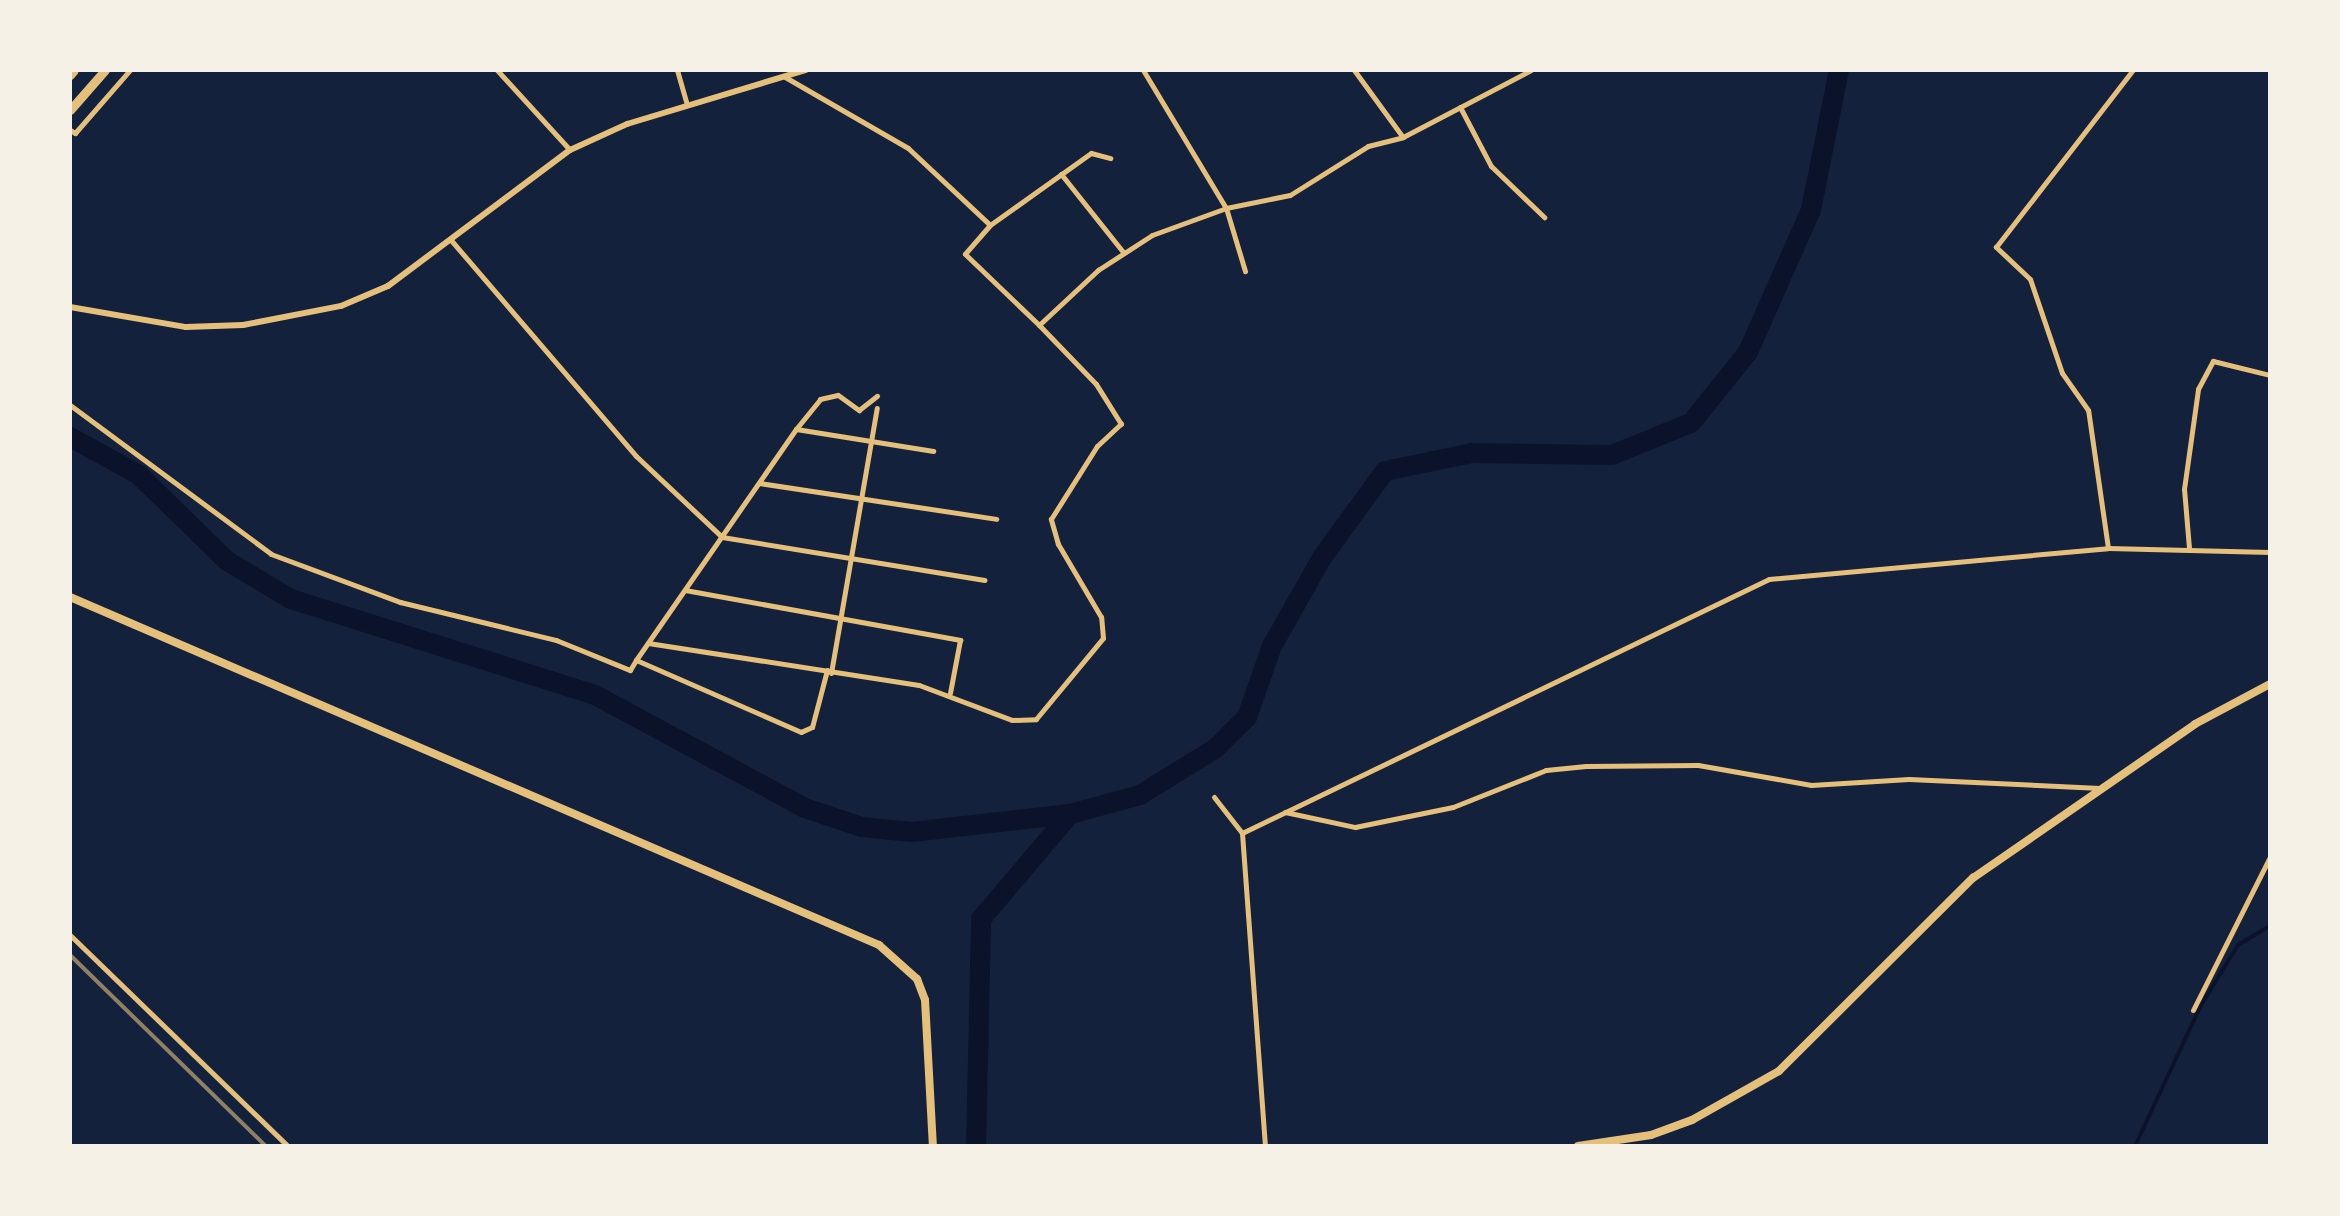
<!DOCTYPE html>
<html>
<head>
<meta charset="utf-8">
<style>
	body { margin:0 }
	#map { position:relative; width:2340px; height:1216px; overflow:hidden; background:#14213d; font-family:Arial,sans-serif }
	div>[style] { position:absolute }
	.stream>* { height:4px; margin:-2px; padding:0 2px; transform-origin:2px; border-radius:2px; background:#0b132b }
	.river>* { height:20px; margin:-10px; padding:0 10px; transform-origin:10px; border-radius:10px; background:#0b132b }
	.minor>* { height:5px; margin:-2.5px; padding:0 2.5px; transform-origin:2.5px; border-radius:2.5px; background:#e5c07b }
	.tertiary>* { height:6px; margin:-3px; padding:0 3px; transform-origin:3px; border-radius:3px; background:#e5c07b }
	.primary>* { height:8px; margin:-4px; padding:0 4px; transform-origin:4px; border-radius:4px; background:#e5c07b }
	.motorway>* { height:9px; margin:-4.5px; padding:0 4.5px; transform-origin:4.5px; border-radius:4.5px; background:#e5c07b }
	.rail>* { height:4px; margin:-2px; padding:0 2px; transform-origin:2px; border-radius:2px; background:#918062 }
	span { translate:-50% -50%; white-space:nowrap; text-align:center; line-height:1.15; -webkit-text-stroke:10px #f6f1e7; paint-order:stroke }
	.frame { position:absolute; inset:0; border:72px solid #f6f1e7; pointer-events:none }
</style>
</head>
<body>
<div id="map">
	<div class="stream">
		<i style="left:2135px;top:1146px;width:153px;rotate:-64.9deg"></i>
		<i style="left:2200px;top:1007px;width:73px;rotate:-58.5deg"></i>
		<i style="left:2238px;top:945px;width:37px;rotate:-31deg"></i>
	</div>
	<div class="river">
		<i style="left:70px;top:437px;width:79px;rotate:28.8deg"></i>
		<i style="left:139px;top:475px;width:123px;rotate:44.3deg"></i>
		<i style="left:227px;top:561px;width:74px;rotate:30.7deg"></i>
		<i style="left:291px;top:599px;width:319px;rotate:17.5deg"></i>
		<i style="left:595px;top:695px;width:238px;rotate:28.3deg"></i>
		<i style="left:805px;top:808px;width:60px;rotate:18.4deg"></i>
		<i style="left:862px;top:827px;width:50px;rotate:5.7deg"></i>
		<i style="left:912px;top:832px;width:159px;rotate:-6.5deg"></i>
		<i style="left:1070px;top:814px;width:73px;rotate:-15.2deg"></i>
		<i style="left:1140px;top:795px;width:89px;rotate:-31.7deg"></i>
		<i style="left:1216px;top:748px;width:44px;rotate:-45deg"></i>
		<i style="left:1247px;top:717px;width:75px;rotate:-70.6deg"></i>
		<i style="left:1272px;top:646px;width:103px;rotate:-60.5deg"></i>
		<i style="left:1323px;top:556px;width:105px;rotate:-53.9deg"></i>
		<i style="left:1385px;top:471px;width:89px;rotate:-11.7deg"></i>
		<i style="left:1472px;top:453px;width:140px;rotate:0.8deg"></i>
		<i style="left:1612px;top:455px;width:85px;rotate:-22.1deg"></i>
		<i style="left:1691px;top:423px;width:91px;rotate:-51.2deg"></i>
		<i style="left:1748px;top:352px;width:155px;rotate:-66.1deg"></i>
		<i style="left:1811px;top:210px;width:143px;rotate:-78.7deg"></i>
		<i style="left:976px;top:1146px;width:227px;rotate:-88.7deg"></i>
		<i style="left:981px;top:919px;width:138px;rotate:-49.7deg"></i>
	</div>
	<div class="minor">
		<i style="left:497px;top:70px;width:108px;rotate:47.6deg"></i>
		<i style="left:677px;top:70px;width:35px;rotate:74deg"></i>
		<i style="left:1143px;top:70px;width:161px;rotate:59deg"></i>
		<i style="left:1226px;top:208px;width:66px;rotate:73.2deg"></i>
		<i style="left:1354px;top:70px;width:82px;rotate:54deg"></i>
		<i style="left:785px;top:77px;width:142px;rotate:30deg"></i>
		<i style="left:908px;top:148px;width:112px;rotate:43.2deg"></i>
		<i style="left:990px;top:225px;width:38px;rotate:131deg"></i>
		<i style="left:965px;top:254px;width:103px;rotate:43.8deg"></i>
		<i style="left:1039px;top:325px;width:81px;rotate:-43deg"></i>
		<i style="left:1098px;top:270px;width:64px;rotate:-32.9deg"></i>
		<i style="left:1152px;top:235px;width:79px;rotate:-20deg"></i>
		<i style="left:1226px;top:208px;width:65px;rotate:-11.5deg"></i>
		<i style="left:1290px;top:195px;width:92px;rotate:-32.1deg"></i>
		<i style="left:1368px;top:146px;width:36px;rotate:-14deg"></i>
		<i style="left:1403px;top:137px;width:144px;rotate:-27.6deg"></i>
		<i style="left:1460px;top:107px;width:67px;rotate:62.3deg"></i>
		<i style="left:1491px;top:166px;width:74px;rotate:43.9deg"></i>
		<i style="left:70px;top:130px;width:6px;rotate:31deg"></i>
		<i style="left:75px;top:133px;width:84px;rotate:-48.9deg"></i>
		<i style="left:1061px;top:174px;width:100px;rotate:51.5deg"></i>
		<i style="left:990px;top:225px;width:124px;rotate:-35.5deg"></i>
		<i style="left:1091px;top:153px;width:20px;rotate:15deg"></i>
		<i style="left:450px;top:239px;width:286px;rotate:49.4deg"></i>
		<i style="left:636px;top:456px;width:118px;rotate:43.3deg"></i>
		<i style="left:722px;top:537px;width:266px;rotate:9.3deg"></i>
		<i style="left:70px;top:405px;width:250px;rotate:36.5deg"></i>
		<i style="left:271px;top:554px;width:138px;rotate:20.4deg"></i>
		<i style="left:400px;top:602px;width:161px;rotate:13.7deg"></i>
		<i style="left:556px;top:640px;width:80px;rotate:22.1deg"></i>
		<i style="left:630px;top:670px;width:12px;rotate:-59deg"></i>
		<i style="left:796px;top:429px;width:38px;rotate:-51deg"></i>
		<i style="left:820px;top:399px;width:18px;rotate:-13deg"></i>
		<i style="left:838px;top:395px;width:26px;rotate:36deg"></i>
		<i style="left:859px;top:410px;width:23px;rotate:-38deg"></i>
		<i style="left:759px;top:483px;width:240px;rotate:8.6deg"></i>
		<i style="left:2108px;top:548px;width:139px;rotate:-98.2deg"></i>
		<i style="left:2088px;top:410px;width:45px;rotate:-125.1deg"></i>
		<i style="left:2062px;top:373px;width:99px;rotate:-108.8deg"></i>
		<i style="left:2030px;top:279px;width:47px;rotate:-136.7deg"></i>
		<i style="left:1996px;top:247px;width:224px;rotate:-52.3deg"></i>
		<i style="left:2189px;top:548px;width:59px;rotate:-94.8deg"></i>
		<i style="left:2184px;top:489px;width:101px;rotate:-82deg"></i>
		<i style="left:2198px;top:389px;width:32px;rotate:-62deg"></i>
		<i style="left:2213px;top:361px;width:59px;rotate:13.8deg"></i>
		<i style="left:685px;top:590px;width:280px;rotate:10.3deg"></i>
		<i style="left:960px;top:640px;width:54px;rotate:100.7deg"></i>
		<i style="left:648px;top:643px;width:274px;rotate:8.8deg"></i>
		<i style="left:919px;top:685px;width:99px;rotate:20.6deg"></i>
		<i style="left:1012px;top:720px;width:24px;rotate:-2deg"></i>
		<i style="left:1036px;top:719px;width:105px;rotate:-50.4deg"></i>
		<i style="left:1103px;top:638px;width:21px;rotate:-95deg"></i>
		<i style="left:1101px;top:617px;width:85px;rotate:-120.5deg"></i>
		<i style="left:1058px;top:544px;width:26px;rotate:-106deg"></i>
		<i style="left:1051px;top:519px;width:86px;rotate:-57.8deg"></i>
		<i style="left:1097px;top:446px;width:33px;rotate:-43deg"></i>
		<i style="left:1121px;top:424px;width:47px;rotate:-122deg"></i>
		<i style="left:1096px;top:384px;width:82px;rotate:-134deg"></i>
		<i style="left:827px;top:670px;width:59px;rotate:104.7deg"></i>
		<i style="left:812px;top:727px;width:12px;rotate:156deg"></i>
		<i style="left:801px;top:732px;width:180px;rotate:-156.4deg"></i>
		<i style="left:636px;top:660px;width:281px;rotate:-55.3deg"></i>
		<i style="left:796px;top:429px;width:139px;rotate:9.1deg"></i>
		<i style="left:831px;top:673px;width:269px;rotate:-80.2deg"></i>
		<i style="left:1214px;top:797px;width:46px;rotate:52.1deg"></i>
		<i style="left:1242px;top:833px;width:314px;rotate:85.8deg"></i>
		<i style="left:1285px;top:812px;width:72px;rotate:12.1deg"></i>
		<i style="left:1355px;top:827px;width:100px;rotate:-11.5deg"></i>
		<i style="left:1453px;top:807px;width:100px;rotate:-21.7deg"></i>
		<i style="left:1546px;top:770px;width:40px;rotate:-5.7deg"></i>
		<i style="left:1586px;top:766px;width:112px;rotate:-0.5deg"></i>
		<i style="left:1698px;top:765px;width:115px;rotate:10deg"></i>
		<i style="left:1811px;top:785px;width:98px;rotate:-3.5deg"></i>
		<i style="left:1909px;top:779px;width:191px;rotate:2.7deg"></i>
		<i style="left:1242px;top:833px;width:585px;rotate:-25.73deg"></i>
		<i style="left:1769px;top:579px;width:340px;rotate:-5.2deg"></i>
		<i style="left:2108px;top:548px;width:162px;rotate:1.4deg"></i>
		<i style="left:70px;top:935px;width:303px;rotate:44.1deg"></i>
		<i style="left:2193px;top:1010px;width:171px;rotate:-63.3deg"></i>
	</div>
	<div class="tertiary">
		<i style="left:70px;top:307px;width:118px;rotate:9.8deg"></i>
		<i style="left:186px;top:327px;width:57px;rotate:-2deg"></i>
		<i style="left:243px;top:325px;width:100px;rotate:-11deg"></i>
		<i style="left:341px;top:306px;width:51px;rotate:-23.1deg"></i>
		<i style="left:388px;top:286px;width:227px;rotate:-36.8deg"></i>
		<i style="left:570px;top:150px;width:63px;rotate:-24.5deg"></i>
		<i style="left:627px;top:124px;width:187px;rotate:-16.8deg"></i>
	</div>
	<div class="primary">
		<i style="left:70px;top:597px;width:881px;rotate:23.28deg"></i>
		<i style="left:879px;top:945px;width:51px;rotate:41.8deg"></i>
		<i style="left:917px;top:979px;width:22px;rotate:69deg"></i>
		<i style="left:925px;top:1000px;width:146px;rotate:86.9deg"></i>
		<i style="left:1578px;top:1146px;width:74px;rotate:-8.6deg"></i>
		<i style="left:1651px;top:1135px;width:44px;rotate:-20.1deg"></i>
		<i style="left:1692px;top:1120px;width:100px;rotate:-29.4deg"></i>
		<i style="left:1779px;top:1071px;width:274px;rotate:-44.9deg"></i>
		<i style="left:1973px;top:878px;width:270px;rotate:-34.7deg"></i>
		<i style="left:2195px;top:724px;width:85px;rotate:-28.1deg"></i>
	</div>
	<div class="motorway">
		<i style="left:70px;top:75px;width:6px;rotate:-51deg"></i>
		<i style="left:70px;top:110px;width:53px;rotate:-48.8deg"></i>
	</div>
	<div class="rail">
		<i style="left:70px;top:955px;width:274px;rotate:44.3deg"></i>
	</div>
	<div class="frame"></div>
</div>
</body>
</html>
